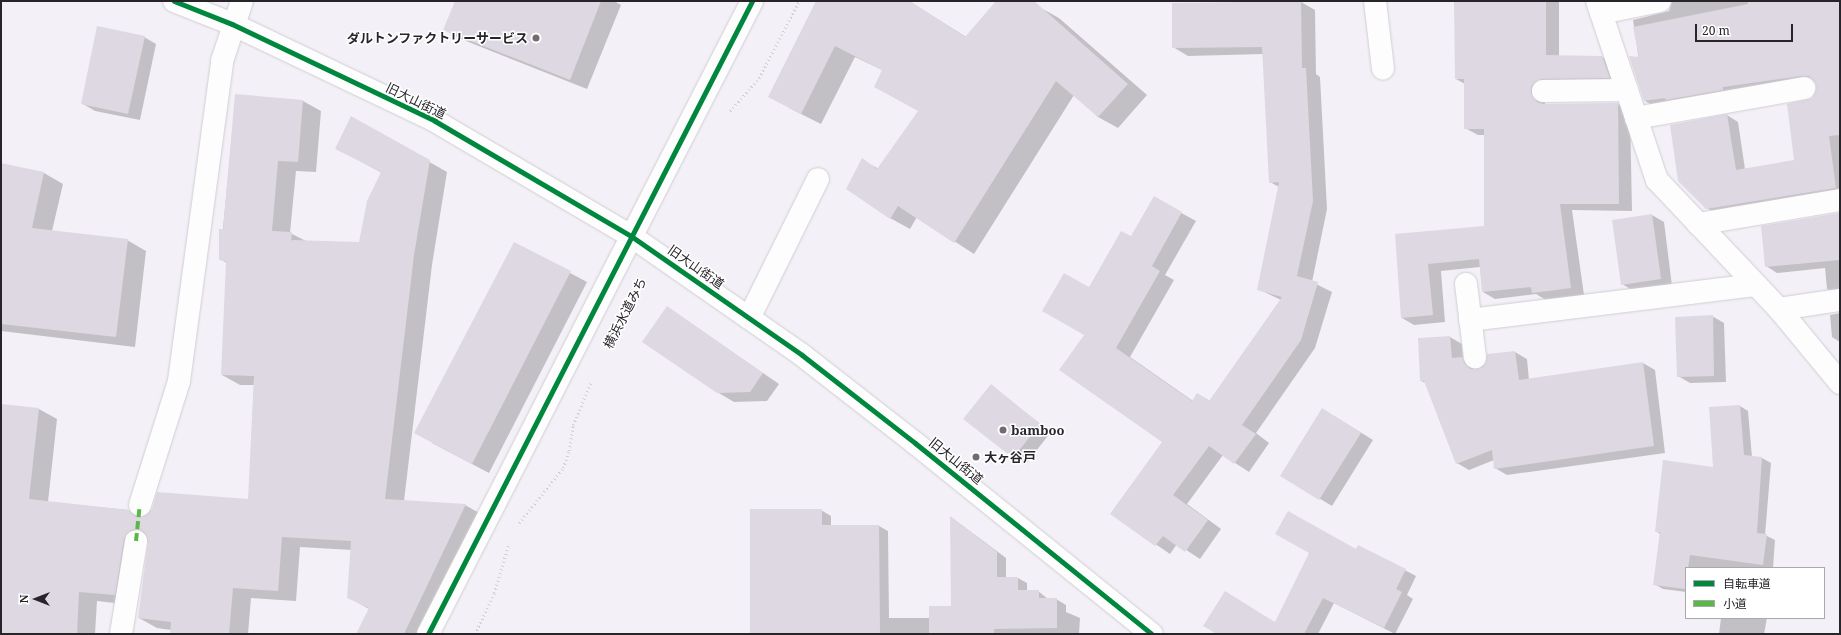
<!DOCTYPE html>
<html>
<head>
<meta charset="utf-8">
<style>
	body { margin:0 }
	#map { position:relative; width:1841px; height:635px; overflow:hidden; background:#f4f0f7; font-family:"Noto Serif","Noto Sans JP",serif }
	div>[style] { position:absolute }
	.shadow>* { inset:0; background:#0003 }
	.building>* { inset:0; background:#ded8e3 }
	.path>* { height:2.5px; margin-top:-1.25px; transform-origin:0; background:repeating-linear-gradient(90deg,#d1cfd3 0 1px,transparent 0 4px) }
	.roads { filter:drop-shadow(0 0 1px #d0cdd3) drop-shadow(0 0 1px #d0cdd3) }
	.minor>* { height:22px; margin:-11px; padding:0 11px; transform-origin:11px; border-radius:11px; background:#fdfdfe }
	.quiet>* { height:4px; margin-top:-2px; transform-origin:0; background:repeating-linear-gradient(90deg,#58b947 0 8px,transparent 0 12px) }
	.cycleway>* { height:5px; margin:-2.5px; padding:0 2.5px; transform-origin:2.5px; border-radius:2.5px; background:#00873e }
	.dots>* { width:11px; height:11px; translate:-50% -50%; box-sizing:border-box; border:2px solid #fff; border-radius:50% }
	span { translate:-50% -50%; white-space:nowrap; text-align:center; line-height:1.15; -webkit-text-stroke:3px #fff; paint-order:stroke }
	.poi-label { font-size:13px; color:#28252a; font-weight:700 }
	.right { translate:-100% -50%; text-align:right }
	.left { translate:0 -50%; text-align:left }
	.street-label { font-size:13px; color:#28252a }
	.frame { position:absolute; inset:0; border:2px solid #28252a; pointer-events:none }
	.legend { position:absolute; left:1685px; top:567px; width:140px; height:52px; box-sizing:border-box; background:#fff; border:1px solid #a9a8aa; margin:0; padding:5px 7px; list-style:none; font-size:12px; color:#28252a }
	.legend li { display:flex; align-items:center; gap:8px; height:20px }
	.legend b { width:20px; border:1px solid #a9a8aa }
	.north { position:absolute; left:16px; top:579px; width:40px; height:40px; -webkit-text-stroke:3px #fff; paint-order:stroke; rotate:270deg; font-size:11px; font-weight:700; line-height:16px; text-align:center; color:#28252a }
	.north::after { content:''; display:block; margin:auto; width:14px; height:18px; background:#28252a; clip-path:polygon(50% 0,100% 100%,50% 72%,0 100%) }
	.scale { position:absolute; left:1695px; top:24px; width:98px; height:18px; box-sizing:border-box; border:2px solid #28252a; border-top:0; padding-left:5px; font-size:12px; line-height:14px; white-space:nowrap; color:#28252a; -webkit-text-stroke:3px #fff; paint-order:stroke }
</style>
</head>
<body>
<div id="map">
	<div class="shadow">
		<i style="clip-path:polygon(456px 1px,614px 1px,621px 5px,587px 89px,461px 39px,445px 30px)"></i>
		<i style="clip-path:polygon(818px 1px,909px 1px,966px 37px,1039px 7px,1059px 18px,1147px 95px,1118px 128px,1098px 117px,1074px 95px,974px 254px,917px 217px,910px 229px,890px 218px,862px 160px,879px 169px,919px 111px,882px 70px,855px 57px,821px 124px,789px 108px)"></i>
		<i style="clip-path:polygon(1455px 1px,1559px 1px,1559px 56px,1602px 57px,1615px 64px,1621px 84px,1544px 92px,1545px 104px,1618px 104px,1630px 111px,1632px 211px,1572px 210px,1584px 295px,1546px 300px,1536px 294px,1495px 299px,1483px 292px,1480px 267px,1441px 271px,1445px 322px,1414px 325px,1402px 318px,1396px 235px,1485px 227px,1485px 135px,1478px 135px,1465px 128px,1465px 84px,1456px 79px)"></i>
		<i style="clip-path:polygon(1672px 1px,1840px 1px,1840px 195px,1718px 215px,1707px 208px,1727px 115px,1738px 122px,1745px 169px,1795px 161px,1817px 86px,1814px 81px,1795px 83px,1656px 107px,1645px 101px,1633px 20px,1669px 11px)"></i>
		<i style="clip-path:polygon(1301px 2px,1315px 10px,1316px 74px,1320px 77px,1327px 209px,1312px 282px,1332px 292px,1315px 348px,1256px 433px,1269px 443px,1249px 472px,1223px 455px,1187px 504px,1221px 529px,1200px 559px,1177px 544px,1170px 554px,1112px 514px,1164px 442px,1085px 335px,1090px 289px,1132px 238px,1154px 198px,1196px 221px,1165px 275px,1174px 280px,1130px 357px,1193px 401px,1198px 394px,1210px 401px,1281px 300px,1258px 289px,1279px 187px,1270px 182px,1264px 54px,1188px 56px,1173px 47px)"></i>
		<i style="clip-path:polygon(144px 37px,156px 44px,140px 120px,95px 111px,83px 104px)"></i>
		<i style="clip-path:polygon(236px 95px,303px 101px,321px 111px,316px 172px,296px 171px,290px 233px,306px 241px,360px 243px,382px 173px,336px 148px,351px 117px,447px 172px,432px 265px,404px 501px,465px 505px,483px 515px,426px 634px,358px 634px,369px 609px,348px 597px,352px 550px,300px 547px,296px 601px,251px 598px,248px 634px,171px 634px,171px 630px,157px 628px,139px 618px,149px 540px,142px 549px,132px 605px,97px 601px,95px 634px,1px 634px,1px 405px,39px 409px,57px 419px,48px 502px,128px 510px,142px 518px,249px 500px,254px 385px,240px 385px,222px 375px,227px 263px,220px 259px)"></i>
		<i style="clip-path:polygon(1px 164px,44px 173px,63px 184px,52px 231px,127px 240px,146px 251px,135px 347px,1px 331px)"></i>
		<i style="clip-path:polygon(1840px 214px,1840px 295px,1827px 289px,1825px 268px,1777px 273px,1766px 266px,1762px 227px)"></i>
		<i style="clip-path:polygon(1652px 215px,1664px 222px,1672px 286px,1634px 291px,1622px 284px)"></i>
		<i style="clip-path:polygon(514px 243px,587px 282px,489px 473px,432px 443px)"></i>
		<i style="clip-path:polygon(667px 307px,779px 384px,767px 401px,734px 402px,717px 392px)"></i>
		<i style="clip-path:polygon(1840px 313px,1840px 342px,1832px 337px,1830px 315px)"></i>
		<i style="clip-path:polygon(1712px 316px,1724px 323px,1726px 382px,1690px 383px,1678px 376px)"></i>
		<i style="clip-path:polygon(1450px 337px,1462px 344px,1463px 359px,1474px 365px,1476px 370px,1487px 363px,1515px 352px,1527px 359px,1529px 380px,1643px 363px,1655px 370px,1665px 453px,1507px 475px,1495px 468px,1494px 460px,1469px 470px,1457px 463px,1426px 383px,1421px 381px)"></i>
		<i style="clip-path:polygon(991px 386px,1051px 432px,1025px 465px,1013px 458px)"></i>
		<i style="clip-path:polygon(1740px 406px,1748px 411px,1752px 457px,1762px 458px,1771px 463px,1765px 535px,1775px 540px,1773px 568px,1686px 568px,1686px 592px,1663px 589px,1654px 584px,1660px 534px,1656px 531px,1714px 469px)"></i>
		<i style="clip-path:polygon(1334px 416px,1373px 440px,1332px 506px,1282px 476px)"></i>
		<i style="clip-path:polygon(821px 510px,831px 516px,831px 526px,879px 526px,888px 531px,889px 618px,930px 618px,952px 607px,951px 517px,1006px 558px,1006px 578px,1018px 578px,1027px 583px,1027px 591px,1038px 591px,1048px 599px,1056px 599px,1066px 605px,1066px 612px,1080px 618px,1079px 634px,751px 634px)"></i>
		<i style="clip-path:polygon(1359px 546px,1416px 576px,1407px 595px,1413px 599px,1395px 634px,1334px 603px,1318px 634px,1219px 634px,1276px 623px)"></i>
		<i style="clip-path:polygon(1721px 618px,1767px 618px,1764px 634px,1719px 634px)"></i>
	</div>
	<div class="building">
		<i style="clip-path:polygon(455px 1px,601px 1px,570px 80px,443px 30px)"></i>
		<i style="clip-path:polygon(816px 1px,910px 1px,965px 37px,996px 1px,1034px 1px,1128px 84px,1098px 117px,1056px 81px,954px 243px,898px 206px,890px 219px,846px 189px,862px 158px,877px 169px,918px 111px,874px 87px,882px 70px,835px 46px,801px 114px,768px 97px)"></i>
		<i style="clip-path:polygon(1301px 1px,1302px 68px,1306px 68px,1313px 201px,1297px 276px,1318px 282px,1301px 340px,1242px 425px,1256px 434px,1234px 464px,1209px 446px,1173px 495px,1208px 520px,1185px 552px,1163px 536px,1155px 546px,1110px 514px,1162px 442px,1059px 370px,1084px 335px,1042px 311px,1064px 273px,1089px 287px,1121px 231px,1131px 236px,1154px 196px,1182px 212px,1152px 266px,1160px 271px,1116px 348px,1192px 401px,1197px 393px,1209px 401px,1282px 297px,1257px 290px,1279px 182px,1269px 183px,1262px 47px,1172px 48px,1172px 3px)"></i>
		<i style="clip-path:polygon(1454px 1px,1546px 1px,1546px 55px,1602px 56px,1610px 78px,1542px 79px,1532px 85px,1531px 92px,1537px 102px,1543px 104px,1618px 103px,1619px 204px,1560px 204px,1571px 288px,1532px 293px,1531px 287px,1482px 292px,1479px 259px,1428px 264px,1433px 315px,1401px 318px,1395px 234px,1484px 226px,1484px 129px,1464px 129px,1464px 79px,1455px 79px)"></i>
		<i style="clip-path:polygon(1748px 1px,1840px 1px,1840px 135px,1829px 136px,1836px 188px,1706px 209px,1678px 181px,1670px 125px,1727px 114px,1736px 170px,1794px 160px,1787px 104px,1812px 98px,1816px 85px,1809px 76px,1802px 76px,1723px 87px,1723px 90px,1666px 100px,1665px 98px,1644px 101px,1629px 56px,1639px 57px,1633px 27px,1748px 4px)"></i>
		<i style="clip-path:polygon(97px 26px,145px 36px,128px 114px,81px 104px)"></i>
		<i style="clip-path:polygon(235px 94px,303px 100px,298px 162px,278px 161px,272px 231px,292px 232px,291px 243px,292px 240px,359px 242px,367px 201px,381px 172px,335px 149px,351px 116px,430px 160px,414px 255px,385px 499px,466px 504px,404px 634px,356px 634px,369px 608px,347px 598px,351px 541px,282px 537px,278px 591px,233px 588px,229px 634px,170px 634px,171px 622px,138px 618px,148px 543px,144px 532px,138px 529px,131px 530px,124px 539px,115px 595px,79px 592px,77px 634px,1px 634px,1px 404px,39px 408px,29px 499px,129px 510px,136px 517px,142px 517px,152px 509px,157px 492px,248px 499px,254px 376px,221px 375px,226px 261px,219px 260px,219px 229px,223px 229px)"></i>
		<i style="clip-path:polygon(1px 163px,44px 172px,32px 228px,128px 239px,116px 337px,1px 324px)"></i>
		<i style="clip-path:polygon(1839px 213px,1840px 260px,1765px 267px,1761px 226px)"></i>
		<i style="clip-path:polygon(1652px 214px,1661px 279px,1621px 285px,1612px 220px)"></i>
		<i style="clip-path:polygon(514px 242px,571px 271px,472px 464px,414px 433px)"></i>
		<i style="clip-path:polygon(667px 306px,763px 373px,750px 392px,717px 393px,642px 342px)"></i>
		<i style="clip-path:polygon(1713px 315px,1714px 376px,1677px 377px,1675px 317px)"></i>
		<i style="clip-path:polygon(1450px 336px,1452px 358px,1462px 357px,1465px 364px,1470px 369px,1483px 367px,1487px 354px,1515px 351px,1519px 380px,1643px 362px,1654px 446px,1494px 469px,1492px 450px,1456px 464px,1424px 381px,1420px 381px,1418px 338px)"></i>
		<i style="clip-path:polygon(991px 384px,1040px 424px,1013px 458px,963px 419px)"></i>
		<i style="clip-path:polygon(1740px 405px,1744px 455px,1762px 457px,1757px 533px,1767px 534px,1763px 565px,1690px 555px,1685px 589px,1653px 585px,1660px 532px,1655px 532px,1663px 460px,1713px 467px,1709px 407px)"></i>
		<i style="clip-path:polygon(1322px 408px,1361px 433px,1319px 500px,1280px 476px)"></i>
		<i style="clip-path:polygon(750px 509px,822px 509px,822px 525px,879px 525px,880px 634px,750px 634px)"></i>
		<i style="clip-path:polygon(1288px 511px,1356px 549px,1358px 545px,1406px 569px,1396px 589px,1402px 592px,1384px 628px,1323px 598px,1304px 634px,1217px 634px,1203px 626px,1225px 591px,1275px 622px,1309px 553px,1275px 534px)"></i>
		<i style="clip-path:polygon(950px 516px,997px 552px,997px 577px,1018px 577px,1018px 590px,1039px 590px,1039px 598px,1057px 598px,1057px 628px,994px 629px,994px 634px,929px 634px,929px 606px,951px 606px)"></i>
	</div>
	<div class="path">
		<i style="left:730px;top:111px;width:44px;rotate:-48.7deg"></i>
		<i style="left:759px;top:78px;width:87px;rotate:-62.5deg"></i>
		<i style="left:519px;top:523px;width:70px;rotate:-51.3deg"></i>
		<i style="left:563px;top:468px;width:18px;rotate:-71deg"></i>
		<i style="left:569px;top:451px;width:26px;rotate:-81deg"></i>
		<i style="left:573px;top:425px;width:47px;rotate:-67.3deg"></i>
		<i style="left:475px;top:634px;width:45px;rotate:-65.1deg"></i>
		<i style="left:494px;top:593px;width:52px;rotate:-73.3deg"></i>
	</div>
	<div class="roads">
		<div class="minor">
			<i style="left:174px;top:1px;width:62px;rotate:21.6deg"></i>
			<i style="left:232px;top:24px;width:225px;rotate:25.5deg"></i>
			<i style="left:435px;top:121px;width:227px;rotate:30.4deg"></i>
			<i style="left:631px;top:236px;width:208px;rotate:34.8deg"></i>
			<i style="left:802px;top:355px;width:143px;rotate:37.9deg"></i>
			<i style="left:915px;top:443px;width:304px;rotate:38.9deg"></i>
			<i style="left:1375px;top:1px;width:68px;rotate:83.3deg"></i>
			<i style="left:1597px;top:1px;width:189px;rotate:71.5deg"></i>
			<i style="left:1657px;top:180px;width:178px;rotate:46.6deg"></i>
			<i style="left:1779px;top:309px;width:96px;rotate:50.5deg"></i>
			<i style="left:1601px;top:13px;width:60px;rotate:-11.5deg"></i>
			<i style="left:1543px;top:91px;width:84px;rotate:-0.7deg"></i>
			<i style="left:1636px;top:118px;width:171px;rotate:-10.1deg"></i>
			<i style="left:1698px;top:224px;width:144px;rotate:-9.6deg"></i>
			<i style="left:1466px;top:284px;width:74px;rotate:83deg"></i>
			<i style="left:1779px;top:309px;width:62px;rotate:-8.4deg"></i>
			<i style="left:749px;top:318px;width:155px;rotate:-63.6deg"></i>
			<i style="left:1470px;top:320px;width:287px;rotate:-7deg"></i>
			<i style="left:140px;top:505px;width:130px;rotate:-72.5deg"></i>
			<i style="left:179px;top:381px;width:323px;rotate:-82.3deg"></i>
			<i style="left:222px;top:61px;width:63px;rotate:-71.6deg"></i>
			<i style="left:121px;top:634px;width:94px;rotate:-80.8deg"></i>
			<i style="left:428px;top:634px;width:711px;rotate:-62.89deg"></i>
		</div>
	</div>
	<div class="quiet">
		<i style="left:136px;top:541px;width:36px;rotate:-84deg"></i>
	</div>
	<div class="cycleway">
		<i style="left:174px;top:1px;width:62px;rotate:21.6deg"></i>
		<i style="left:232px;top:24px;width:225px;rotate:25.5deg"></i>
		<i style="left:435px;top:121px;width:227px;rotate:30.4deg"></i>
		<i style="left:631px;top:236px;width:208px;rotate:34.8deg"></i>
		<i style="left:802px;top:355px;width:143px;rotate:37.9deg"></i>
		<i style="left:915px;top:443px;width:304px;rotate:38.9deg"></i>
		<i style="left:428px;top:634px;width:711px;rotate:-62.89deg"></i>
	</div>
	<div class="dots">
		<i style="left:536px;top:38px;background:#6f6c72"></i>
		<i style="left:1003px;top:430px;background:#6f6c72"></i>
		<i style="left:976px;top:457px;background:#6f6c72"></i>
	</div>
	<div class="poi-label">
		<span class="right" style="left:528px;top:38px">ダルトンファクトリーサービス</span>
		<span class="left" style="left:1011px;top:430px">bamboo</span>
		<span class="left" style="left:984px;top:457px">大ヶ谷戸</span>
	</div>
	<div class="street-label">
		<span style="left:416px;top:101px;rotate:26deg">旧大山街道</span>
		<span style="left:696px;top:267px;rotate:35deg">旧大山街道</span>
		<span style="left:625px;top:313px;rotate:-63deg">横浜水道みち</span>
		<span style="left:956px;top:461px;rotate:39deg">旧大山街道</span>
	</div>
	<div class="frame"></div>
	<ul class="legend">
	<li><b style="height:5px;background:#00873e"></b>自転車道</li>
	<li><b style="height:5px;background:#58b947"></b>小道</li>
	</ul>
	<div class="north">N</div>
	<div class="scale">20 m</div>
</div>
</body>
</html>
